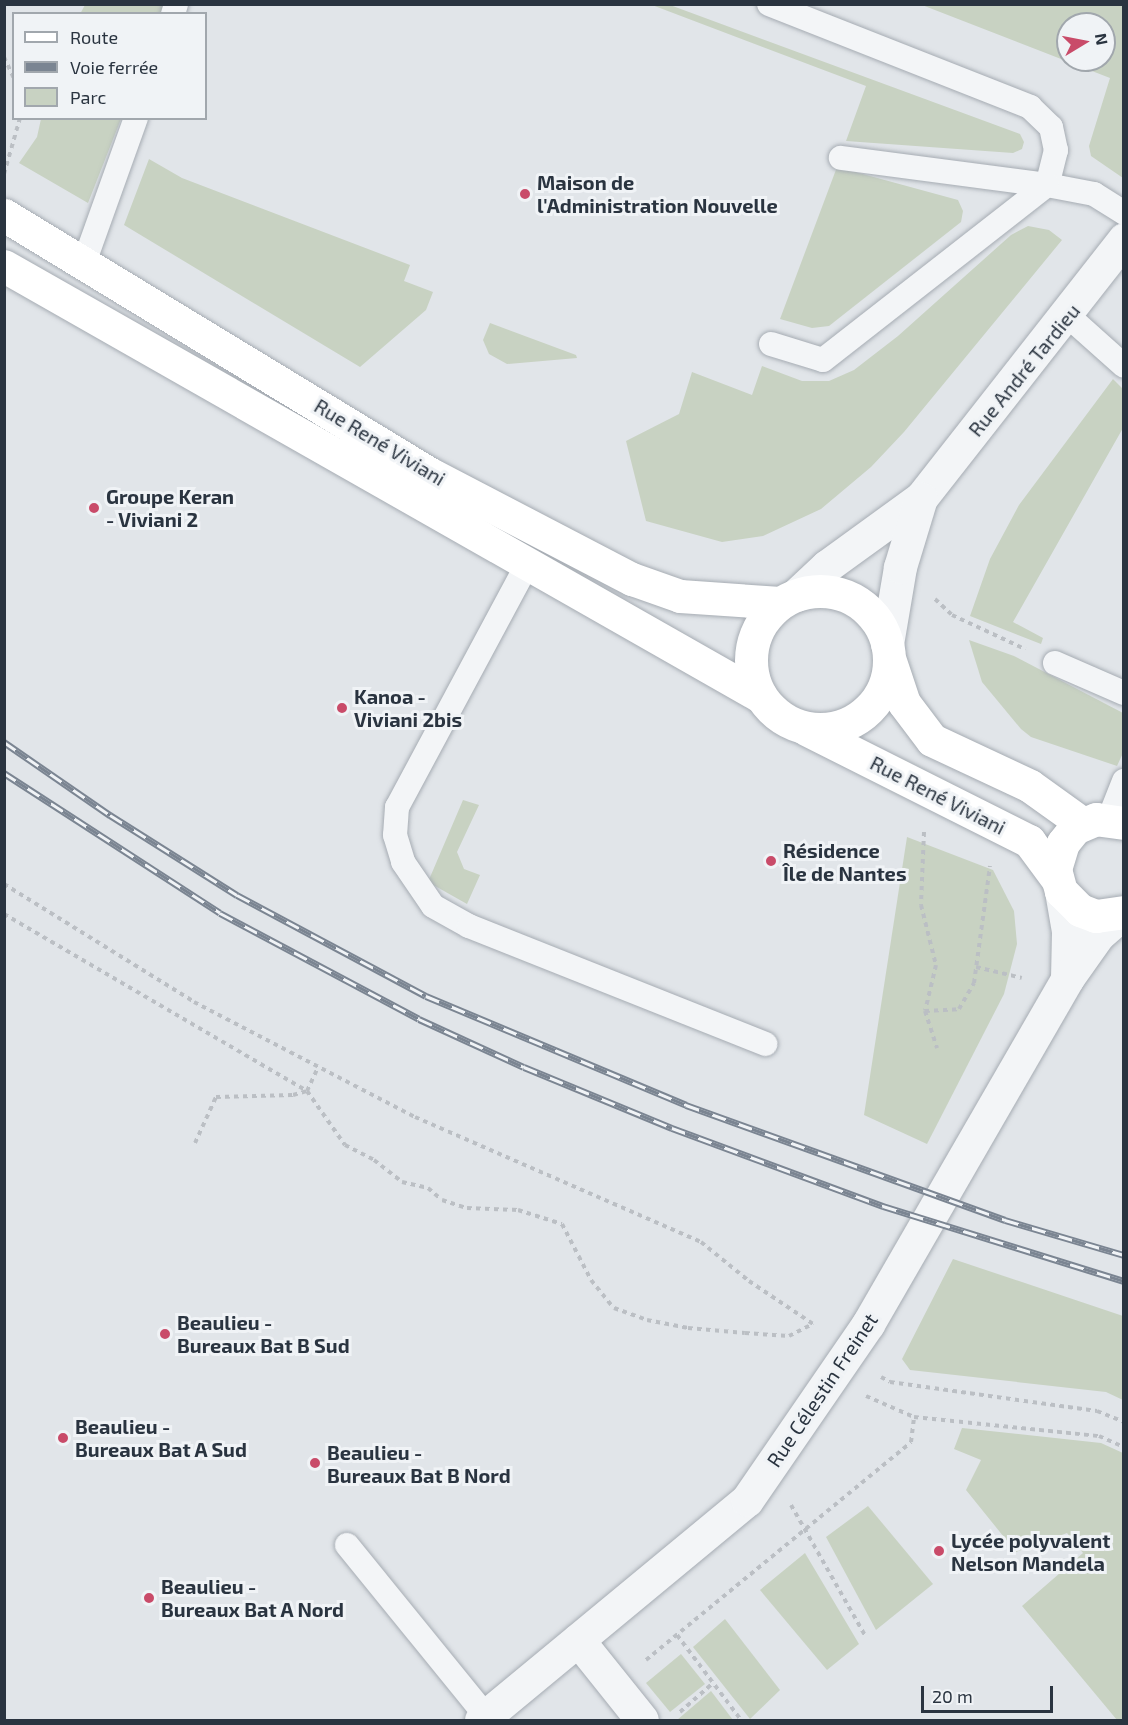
<!DOCTYPE html>
<html>
<head>
<meta charset="utf-8">
<style>
	body { margin:0 }
	#map { position:relative; width:1128px; height:1725px; overflow:hidden; background:#e1e5e9; font-family:"Exo 2",sans-serif }
	div>[style] { position:absolute }
	.green>* { inset:0; background:#c8d2c2 }
	.path>* { height:4px; margin-top:-2px; transform-origin:0; background:repeating-linear-gradient(90deg,#bbbfc4 0 4.5px,transparent 0 9px) }
	.roads { filter:drop-shadow(0 0 2px #a6acb3) drop-shadow(0 0 2px #a6acb3) }
	.service>* { height:24px; margin:-12px; padding:0 12px; transform-origin:12px; border-radius:12px; background:#f3f5f7 }
	.pedestrian>* { height:33px; margin:-16.5px; padding:0 16.5px; transform-origin:16.5px; border-radius:16.5px; background:#f3f5f7 }
	.minor>* { height:33px; margin:-16.5px; padding:0 16.5px; transform-origin:16.5px; border-radius:16.5px; background:#f3f5f7 }
	.primary>* { height:33px; margin:-16.5px; padding:0 16.5px; transform-origin:16.5px; border-radius:16.5px; background:#fff }
	.primary>.ring { margin:-16.5px; padding:0; box-sizing:content-box; background:none; border:33px solid #fff; border-radius:50% }
	.rail>* { height:7px; margin-top:-3.5px; transform-origin:0; background:repeating-linear-gradient(90deg,#f0f3f6 0 14px,#7b8592 0 28px); box-sizing:border-box; border-block:2px solid #7b8592 }
	.dots>* { width:16px; height:16px; translate:-50% -50%; box-sizing:border-box; border:3px solid #f0f3f6; border-radius:50% }
	span { translate:-50% -50%; white-space:nowrap; text-align:center; line-height:1.15; -webkit-text-stroke:6px #f0f3f6; paint-order:stroke }
	.poi-label { font-size:20px; color:#2a3440; font-weight:700 }
	.left { translate:0 -50%; text-align:left }
	.street-label { font-size:20px; color:#2a3440 }
	.frame { position:absolute; inset:0; border:6px solid #2a3440; pointer-events:none }
	.legend { position:absolute; left:12px; top:12px; width:195px; height:108px; box-sizing:border-box; background:#f0f3f6; border:2px solid #a1a7ad; margin:0; padding:8px 10px; list-style:none; font-size:18px; color:#2a3440 }
	.legend li { display:flex; align-items:center; gap:12px; height:30px }
	.legend b { width:30px; border:2px solid #a1a7ad }
	.north { position:absolute; left:1056px; top:12px; width:60px; height:60px; box-sizing:border-box; background:#f0f3f6; border:2px solid #a1a7ad; border-radius:50%; rotate:80deg; font-size:16px; font-weight:700; line-height:24px; text-align:center; color:#2a3440 }
	.north::after { content:''; display:block; margin:auto; width:21px; height:27px; background:#c94b69; clip-path:polygon(50% 0,100% 100%,50% 72%,0 100%) }
	.scale { position:absolute; left:921px; top:1686px; width:132px; height:27px; box-sizing:border-box; border:3px solid #2a3440; border-top:0; padding-left:8px; font-size:18px; line-height:21px; white-space:nowrap; color:#2a3440; -webkit-text-stroke:4px #f0f3f6; paint-order:stroke }
</style>
</head>
<body>
<div id="map">
	<div class="green">
		<i style="clip-path:polygon(85px 5px,164px 5px,161px 13px,80px 14px)"></i>
		<i style="clip-path:polygon(652px 5px,670px 5px,1020px 134px,1024px 142px,1022px 149px,1013px 153px,846px 141px,866px 86px)"></i>
		<i style="clip-path:polygon(evenodd,922px 5px,1123px 5px,1123px 178px,1091px 156px,1089px 146px,1110px 78px,922px 5px,1068px 24px,1104px 24px,1104px 60px,1068px 60px,1068px 24px)"></i>
		<i style="clip-path:polygon(41px 119px,121px 119px,88px 203px,19px 163px,37px 137px)"></i>
		<i style="clip-path:polygon(149px 159px,182px 178px,410px 265px,404px 281px,433px 292px,426px 310px,360px 367px,124px 225px)"></i>
		<i style="clip-path:polygon(837px 167px,958px 200px,963px 211px,961px 222px,829px 326px,812px 328px,780px 319px)"></i>
		<i style="clip-path:polygon(1028px 226px,1049px 230px,1062px 240px,904px 432px,871px 467px,821px 509px,763px 536px,722px 542px,646px 521px,626px 441px,679px 414px,692px 372px,752px 395px,762px 366px,802px 381px,829px 381px,854px 370px,898px 336px,1011px 235px)"></i>
		<i style="clip-path:polygon(490px 323px,576px 355px,577px 358px,507px 364px,489px 354px,483px 340px)"></i>
		<i style="clip-path:polygon(1113px 379px,1123px 389px,1123px 428px,1013px 622px,1043px 638px,1041px 644px,970px 616px,990px 559px,1019px 505px)"></i>
		<i style="clip-path:polygon(969px 640px,1014px 656px,1123px 713px,1123px 753px,1117px 766px,1031px 737px,1021px 729px,982px 682px)"></i>
		<i style="clip-path:polygon(463px 800px,479px 805px,457px 852px,464px 869px,480px 875px,467px 904px,428px 882px)"></i>
		<i style="clip-path:polygon(907px 837px,993px 870px,1014px 911px,1017px 944px,1004px 994px,927px 1144px,864px 1115px)"></i>
		<i style="clip-path:polygon(953px 1259px,1123px 1316px,1123px 1400px,1106px 1392px,910px 1370px,902px 1359px)"></i>
		<i style="clip-path:polygon(962px 1428px,1101px 1443px,1123px 1453px,1123px 1720px,1117px 1720px,1022px 1606px,1083px 1553px,1067px 1533px,1016px 1552px,966px 1490px,981px 1460px,954px 1449px)"></i>
		<i style="clip-path:polygon(868px 1506px,933px 1584px,876px 1630px,826px 1537px)"></i>
		<i style="clip-path:polygon(805px 1553px,859px 1644px,827px 1670px,760px 1590px)"></i>
		<i style="clip-path:polygon(725px 1619px,780px 1690px,750px 1719px,693px 1647px)"></i>
		<i style="clip-path:polygon(681px 1654px,705px 1684px,670px 1712px,646px 1683px)"></i>
		<i style="clip-path:polygon(711px 1691px,733px 1720px,677px 1720px)"></i>
	</div>
	<div class="path">
		<i style="left:4px;top:57px;width:23px;rotate:65deg"></i>
		<i style="left:4px;top:174px;width:58px;rotate:-74.1deg"></i>
		<i style="left:935px;top:599px;width:23px;rotate:43deg"></i>
		<i style="left:952px;top:615px;width:81px;rotate:25deg"></i>
		<i style="left:924px;top:832px;width:73px;rotate:92.4deg"></i>
		<i style="left:921px;top:905px;width:62px;rotate:76deg"></i>
		<i style="left:936px;top:965px;width:47px;rotate:103.4deg"></i>
		<i style="left:925px;top:1011px;width:39px;rotate:72deg"></i>
		<i style="left:4px;top:884px;width:224px;rotate:31.8deg"></i>
		<i style="left:194px;top:1002px;width:249px;rotate:27.5deg"></i>
		<i style="left:415px;top:1117px;width:312px;rotate:23.6deg"></i>
		<i style="left:701px;top:1242px;width:62px;rotate:39.1deg"></i>
		<i style="left:749px;top:1281px;width:77px;rotate:33.9deg"></i>
		<i style="left:4px;top:914px;width:351px;rotate:30.3deg"></i>
		<i style="left:307px;top:1091px;width:66px;rotate:54.9deg"></i>
		<i style="left:345px;top:1145px;width:33px;rotate:27deg"></i>
		<i style="left:374px;top:1160px;width:36px;rotate:38deg"></i>
		<i style="left:402px;top:1182px;width:27px;rotate:13deg"></i>
		<i style="left:428px;top:1188px;width:18px;rotate:41deg"></i>
		<i style="left:442px;top:1200px;width:26px;rotate:18deg"></i>
		<i style="left:467px;top:1208px;width:51px;rotate:2.2deg"></i>
		<i style="left:518px;top:1210px;width:46px;rotate:17.7deg"></i>
		<i style="left:562px;top:1224px;width:63px;rotate:62.6deg"></i>
		<i style="left:591px;top:1280px;width:36px;rotate:51deg"></i>
		<i style="left:614px;top:1308px;width:35px;rotate:20deg"></i>
		<i style="left:647px;top:1320px;width:42px;rotate:11deg"></i>
		<i style="left:688px;top:1328px;width:57px;rotate:5deg"></i>
		<i style="left:745px;top:1333px;width:44px;rotate:3.9deg"></i>
		<i style="left:789px;top:1336px;width:27px;rotate:-27deg"></i>
		<i style="left:976px;top:967px;width:47px;rotate:13.4deg"></i>
		<i style="left:925px;top:1011px;width:34px;rotate:-3deg"></i>
		<i style="left:959px;top:1009px;width:30px;rotate:-60deg"></i>
		<i style="left:974px;top:983px;width:118px;rotate:-82.2deg"></i>
		<i style="left:195px;top:1143px;width:51px;rotate:-65.5deg"></i>
		<i style="left:216px;top:1097px;width:77px;rotate:-1.5deg"></i>
		<i style="left:293px;top:1095px;width:15px;rotate:-16deg"></i>
		<i style="left:307px;top:1091px;width:26px;rotate:-65deg"></i>
		<i style="left:881px;top:1377px;width:10px;rotate:29deg"></i>
		<i style="left:890px;top:1382px;width:209px;rotate:8deg"></i>
		<i style="left:1097px;top:1411px;width:29px;rotate:22deg"></i>
		<i style="left:866px;top:1396px;width:52px;rotate:23.6deg"></i>
		<i style="left:914px;top:1417px;width:186px;rotate:5.9deg"></i>
		<i style="left:1099px;top:1436px;width:27px;rotate:24deg"></i>
		<i style="left:791px;top:1505px;width:152px;rotate:60.4deg"></i>
		<i style="left:677px;top:1635px;width:106px;rotate:53deg"></i>
		<i style="left:646px;top:1660px;width:343px;rotate:-39.4deg"></i>
		<i style="left:911px;top:1442px;width:25px;rotate:-83deg"></i>
		<i style="left:680px;top:1712px;width:44px;rotate:-41.3deg"></i>
	</div>
	<div class="roads">
		<div class="service">
			<i style="left:769px;top:4px;width:281px;rotate:21.5deg"></i>
			<i style="left:1030px;top:107px;width:29px;rotate:44deg"></i>
			<i style="left:1051px;top:127px;width:24px;rotate:78deg"></i>
			<i style="left:1056px;top:150px;width:36px;rotate:104deg"></i>
			<i style="left:1047px;top:185px;width:48px;rotate:10.8deg"></i>
			<i style="left:1094px;top:194px;width:36px;rotate:32deg"></i>
			<i style="left:173px;top:14px;width:10px;rotate:-73deg"></i>
			<i style="left:84px;top:263px;width:154px;rotate:-70.3deg"></i>
			<i style="left:1067px;top:315px;width:76px;rotate:41.8deg"></i>
			<i style="left:771px;top:344px;width:54px;rotate:17.1deg"></i>
			<i style="left:823px;top:360px;width:284px;rotate:-38deg"></i>
			<i style="left:1047px;top:185px;width:208px;rotate:-172.5deg"></i>
			<i style="left:528px;top:563px;width:277px;rotate:118.2deg"></i>
			<i style="left:397px;top:807px;width:28px;rotate:94deg"></i>
			<i style="left:395px;top:835px;width:28px;rotate:73deg"></i>
			<i style="left:403px;top:862px;width:53px;rotate:55.7deg"></i>
			<i style="left:433px;top:906px;width:41px;rotate:29.1deg"></i>
			<i style="left:469px;top:926px;width:319px;rotate:21.7deg"></i>
			<i style="left:1055px;top:663px;width:75px;rotate:23.5deg"></i>
			<i style="left:1109px;top:819px;width:41px;rotate:-68.5deg"></i>
			<i style="left:347px;top:1545px;width:220px;rotate:50.9deg"></i>
		</div>
		<div class="pedestrian">
			<i style="left:578px;top:1640px;width:102px;rotate:51.3deg"></i>
		</div>
		<div class="minor">
			<i style="left:796px;top:595px;width:42px;rotate:-43.1deg"></i>
			<i style="left:827px;top:566px;width:116px;rotate:-35.9deg"></i>
			<i style="left:921px;top:498px;width:329px;rotate:-51.9deg"></i>
			<i style="left:887px;top:644px;width:78px;rotate:-80.4deg"></i>
			<i style="left:900px;top:567px;width:72px;rotate:-73.1deg"></i>
			<i style="left:1061px;top:891px;width:41px;rotate:80.1deg"></i>
			<i style="left:1068px;top:931px;width:48px;rotate:91.2deg"></i>
			<i style="left:481px;top:1720px;width:345px;rotate:-39.6deg"></i>
			<i style="left:747px;top:1500px;width:214px;rotate:-55.5deg"></i>
			<i style="left:868px;top:1324px;width:398px;rotate:-60deg"></i>
			<i style="left:1067px;top:979px;width:54px;rotate:-54.8deg"></i>
			<i style="left:1098px;top:935px;width:33px;rotate:-41deg"></i>
		</div>
		<div class="primary">
			<i style="left:4px;top:215px;width:499px;rotate:31.3deg"></i>
			<i style="left:430px;top:474px;width:228px;rotate:27.5deg"></i>
			<i style="left:632px;top:579px;width:51px;rotate:19.5deg"></i>
			<i style="left:680px;top:596px;width:100px;rotate:4deg"></i>
			<i style="left:4px;top:266px;width:870px;rotate:29.63deg"></i>
			<i class="ring" style="left:751px;top:591px;width:105px;height:105px"></i>
			<i style="left:890px;top:661px;width:44px;rotate:71.6deg"></i>
			<i style="left:904px;top:703px;width:46px;rotate:52.9deg"></i>
			<i style="left:932px;top:740px;width:108px;rotate:25.1deg"></i>
			<i style="left:1030px;top:786px;width:65px;rotate:35.6deg"></i>
			<i style="left:806px;top:729px;width:250px;rotate:26.7deg"></i>
			<i style="left:1029px;top:841px;width:47px;rotate:53.6deg"></i>
			<i style="left:1124px;top:823px;width:28px;rotate:-172deg"></i>
			<i style="left:1096px;top:819px;width:23px;rotate:157deg"></i>
			<i style="left:1075px;top:828px;width:19px;rotate:129deg"></i>
			<i style="left:1063px;top:843px;width:27px;rotate:107deg"></i>
			<i style="left:1055px;top:869px;width:23px;rotate:75deg"></i>
			<i style="left:1061px;top:891px;width:27px;rotate:45deg"></i>
			<i style="left:1080px;top:910px;width:17px;rotate:21deg"></i>
			<i style="left:1096px;top:916px;width:28px;rotate:-8deg"></i>
		</div>
	</div>
	<div class="rail">
		<i style="left:4px;top:742px;width:129px;rotate:34.6deg"></i>
		<i style="left:110px;top:815px;width:150px;rotate:32.2deg"></i>
		<i style="left:237px;top:895px;width:214px;rotate:28.1deg"></i>
		<i style="left:426px;top:996px;width:282px;rotate:22.7deg"></i>
		<i style="left:686px;top:1105px;width:339px;rotate:19.8deg"></i>
		<i style="left:1005px;top:1220px;width:124px;rotate:16.4deg"></i>
		<i style="left:4px;top:773px;width:257px;rotate:32.9deg"></i>
		<i style="left:220px;top:913px;width:225px;rotate:28deg"></i>
		<i style="left:419px;top:1019px;width:115px;rotate:24.6deg"></i>
		<i style="left:524px;top:1067px;width:160px;rotate:22.4deg"></i>
		<i style="left:672px;top:1128px;width:225px;rotate:20.3deg"></i>
		<i style="left:883px;top:1206px;width:252px;rotate:17.3deg"></i>
	</div>
	<div class="dots">
		<i style="left:525px;top:194px;background:#c94b69"></i>
		<i style="left:94px;top:508px;background:#c94b69"></i>
		<i style="left:342px;top:708px;background:#c94b69"></i>
		<i style="left:771px;top:861px;background:#c94b69"></i>
		<i style="left:165px;top:1334px;background:#c94b69"></i>
		<i style="left:63px;top:1438px;background:#c94b69"></i>
		<i style="left:315px;top:1463px;background:#c94b69"></i>
		<i style="left:939px;top:1551px;background:#c94b69"></i>
		<i style="left:149px;top:1598px;background:#c94b69"></i>
	</div>
	<div class="poi-label">
		<span class="left" style="left:537px;top:194px">Maison de<br>l'Administration Nouvelle</span>
		<span class="left" style="left:106px;top:508px">Groupe Keran<br>- Viviani 2</span>
		<span class="left" style="left:354px;top:708px">Kanoa -<br>Viviani 2bis</span>
		<span class="left" style="left:783px;top:862px">Résidence<br>Île de Nantes</span>
		<span class="left" style="left:177px;top:1334px">Beaulieu -<br>Bureaux Bat B Sud</span>
		<span class="left" style="left:75px;top:1438px">Beaulieu -<br>Bureaux Bat A Sud</span>
		<span class="left" style="left:327px;top:1464px">Beaulieu -<br>Bureaux Bat B Nord</span>
		<span class="left" style="left:951px;top:1552px">Lycée polyvalent<br>Nelson Mandela</span>
		<span class="left" style="left:161px;top:1598px">Beaulieu -<br>Bureaux Bat A Nord</span>
	</div>
	<div class="street-label">
		<span style="left:1024px;top:370px;rotate:-51deg">Rue André Tardieu</span>
		<span style="left:380px;top:442px;rotate:31deg">Rue René Viviani</span>
		<span style="left:938px;top:795px;rotate:27deg">Rue René Viviani</span>
		<span style="left:822px;top:1390px;rotate:-56deg">Rue Célestin Freinet</span>
	</div>
	<div class="frame"></div>
	<ul class="legend">
	<li><b style="height:8px;background:#fff"></b>Route</li>
	<li><b style="height:8px;background:#7b8592"></b>Voie ferrée</li>
	<li><b style="height:16px;background:#c8d2c2"></b>Parc</li>
	</ul>
	<div class="north">N</div>
	<div class="scale">20 m</div>
</div>
</body>
</html>
